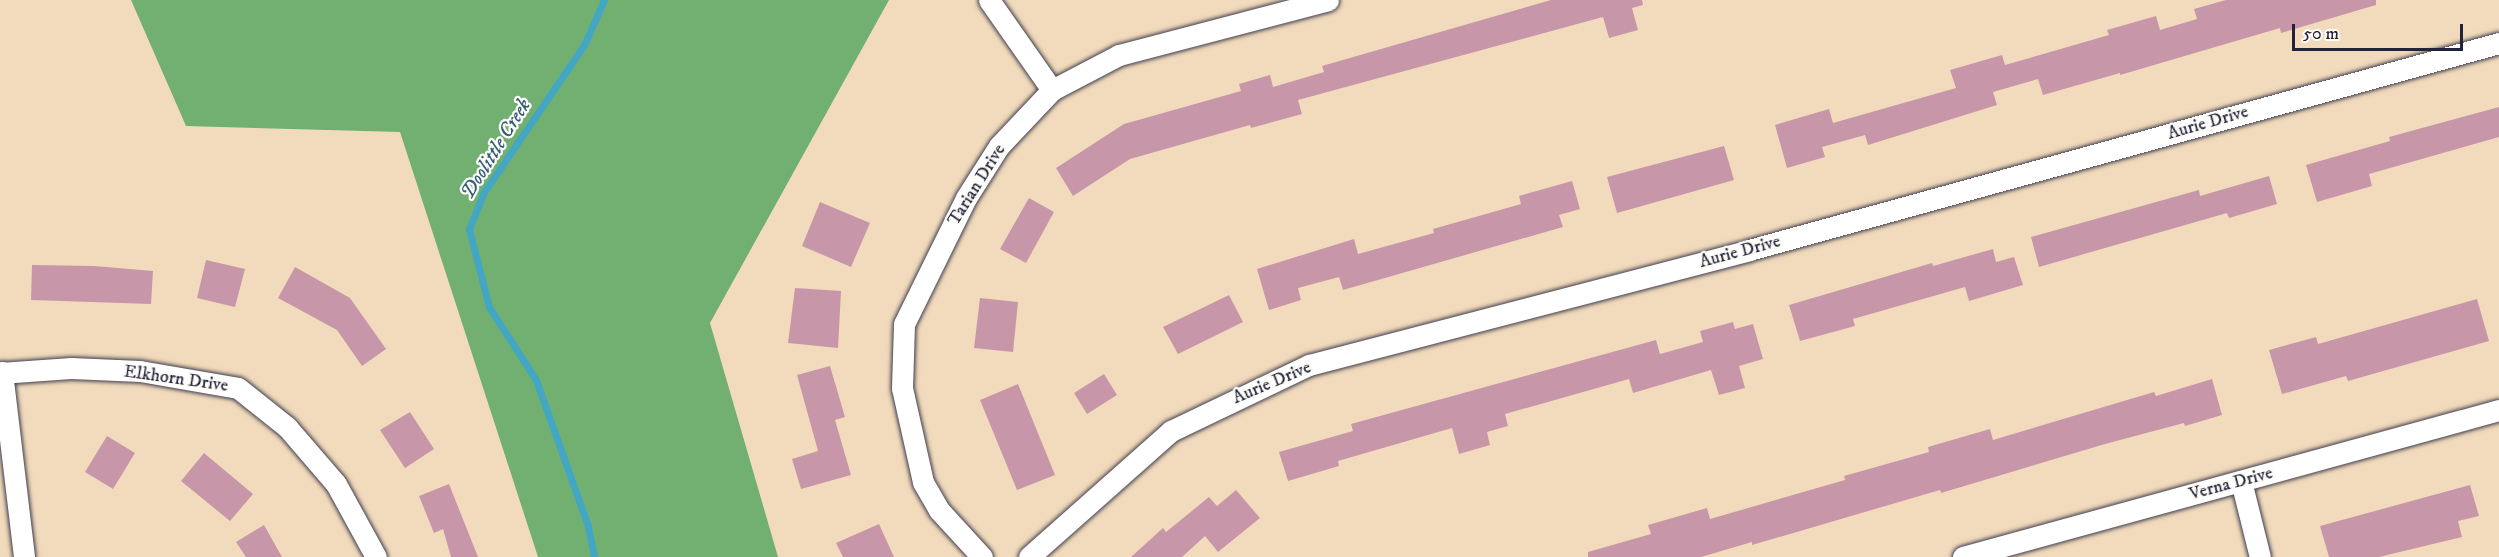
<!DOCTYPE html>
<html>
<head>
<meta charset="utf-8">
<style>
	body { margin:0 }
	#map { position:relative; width:2499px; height:557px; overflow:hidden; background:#f2dbbc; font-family:"IM FELL DW Pica",serif }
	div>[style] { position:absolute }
	.forest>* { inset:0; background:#72b072 }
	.stream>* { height:7px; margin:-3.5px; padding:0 3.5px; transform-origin:3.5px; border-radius:3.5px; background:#43a7c3 }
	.building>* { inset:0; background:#c797a9 }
	.roads { filter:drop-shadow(0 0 2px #413e4e) drop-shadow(0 0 2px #413e4e) }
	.street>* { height:21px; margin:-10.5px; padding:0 10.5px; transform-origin:10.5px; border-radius:10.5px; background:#fff }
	span { translate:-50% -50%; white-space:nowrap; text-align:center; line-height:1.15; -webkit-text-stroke:4.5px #fdfcf7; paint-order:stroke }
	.street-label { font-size:18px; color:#22223b }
	.water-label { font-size:20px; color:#315e78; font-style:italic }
	.scale { position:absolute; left:2292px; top:24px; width:171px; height:27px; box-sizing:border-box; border:3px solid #22223b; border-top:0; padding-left:8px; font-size:18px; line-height:21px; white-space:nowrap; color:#22223b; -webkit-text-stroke:4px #fdfcf7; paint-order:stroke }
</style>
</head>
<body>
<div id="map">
	<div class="forest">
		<i style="clip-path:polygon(131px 0,889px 0,710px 323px,778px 557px,538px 557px,400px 132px,186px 126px)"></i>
	</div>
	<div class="stream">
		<i style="left:594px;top:557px;width:32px;rotate:-101deg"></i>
		<i style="left:588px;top:526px;width:155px;rotate:-109.6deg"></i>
		<i style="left:536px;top:380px;width:87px;rotate:-122.8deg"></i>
		<i style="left:489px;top:307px;width:81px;rotate:-104.4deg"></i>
		<i style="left:469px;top:229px;width:40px;rotate:-68deg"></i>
		<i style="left:484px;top:192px;width:178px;rotate:-55.8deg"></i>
		<i style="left:584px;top:45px;width:49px;rotate:-66deg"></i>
	</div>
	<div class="building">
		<i style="clip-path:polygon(1551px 0,1642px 0,1643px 5px,1632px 8px,1638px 30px,1609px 38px,1603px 17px,1298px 100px,1302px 114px,1251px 128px,1250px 125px,1130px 159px,1073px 196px,1056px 168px,1124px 124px,1241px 91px,1239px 84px,1270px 75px,1273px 87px,1324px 72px,1322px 66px)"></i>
		<i style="clip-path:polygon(2226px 0,2376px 0,2376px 5px,2281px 33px,2280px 28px,2120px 75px,2120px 73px,2043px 95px,2038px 79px,1993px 92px,1997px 105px,1868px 145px,1865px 135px,1822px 147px,1825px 157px,1787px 168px,1775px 125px,1829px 109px,1833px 123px,1956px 88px,1950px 70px,2002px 55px,2005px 65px,2109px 35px,2107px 30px,2156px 16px,2160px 30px,2197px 19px,2194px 9px)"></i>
		<i style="clip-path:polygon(2499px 107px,2499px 137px,2369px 174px,2372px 186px,2317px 202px,2306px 165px,2390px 141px,2389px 137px)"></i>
		<i style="clip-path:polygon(1724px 146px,1734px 180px,1617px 213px,1607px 177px)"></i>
		<i style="clip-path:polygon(2269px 176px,2277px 204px,2229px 218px,2227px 213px,2039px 267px,2031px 237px,2199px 190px,2200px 196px)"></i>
		<i style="clip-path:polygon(1572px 181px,1580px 209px,1559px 215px,1563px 227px,1343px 290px,1339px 277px,1298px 288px,1301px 300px,1269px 310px,1257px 269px,1354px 239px,1358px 254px,1434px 233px,1433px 229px,1521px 204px,1519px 196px)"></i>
		<i style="clip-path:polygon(1029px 198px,1054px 212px,1026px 263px,1000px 249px)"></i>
		<i style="clip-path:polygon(820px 202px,870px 223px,851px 267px,802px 246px)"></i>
		<i style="clip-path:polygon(1993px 249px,1996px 262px,2014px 257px,2023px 285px,1969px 301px,1965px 287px,1853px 319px,1855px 326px,1800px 341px,1789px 305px,1932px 263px,1933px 266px)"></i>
		<i style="clip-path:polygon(206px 260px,245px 269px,235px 307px,197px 298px)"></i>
		<i style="clip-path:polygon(32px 265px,94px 266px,153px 271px,151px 304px,31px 300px)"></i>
		<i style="clip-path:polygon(295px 267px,350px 298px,386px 349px,362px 366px,337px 330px,278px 298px)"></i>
		<i style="clip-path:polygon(795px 288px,841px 291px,838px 348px,788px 343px)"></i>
		<i style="clip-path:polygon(1229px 295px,1243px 322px,1178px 354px,1163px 327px)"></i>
		<i style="clip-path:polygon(980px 298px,1018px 302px,1013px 352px,974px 348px)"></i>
		<i style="clip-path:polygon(2477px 299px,2489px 341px,2348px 381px,2346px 376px,2282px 394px,2269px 350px,2316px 337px,2318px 344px)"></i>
		<i style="clip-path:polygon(1733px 322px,1735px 329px,1753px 324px,1763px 359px,1739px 366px,1745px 388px,1719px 395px,1711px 370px,1633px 393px,1629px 379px,1505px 414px,1508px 426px,1487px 432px,1490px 445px,1459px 454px,1452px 428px,1338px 461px,1339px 466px,1288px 481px,1279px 452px,1353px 431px,1351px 424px,1656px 340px,1660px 354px,1703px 342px,1700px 331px)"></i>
		<i style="clip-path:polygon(830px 366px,845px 417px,835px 420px,851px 475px,801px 489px,792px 459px,818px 451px,797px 375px)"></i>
		<i style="clip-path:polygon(1104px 374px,1117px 395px,1087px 414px,1074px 393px)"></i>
		<i style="clip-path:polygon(2212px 379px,2222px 415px,2185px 426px,2184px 423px,2105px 444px,1941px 493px,1940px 490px,1752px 545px,1752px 542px,1701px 557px,1588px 557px,1588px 552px,1651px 534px,1648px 525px,1707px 508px,1710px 519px,1845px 480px,1844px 476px,1929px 452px,1928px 447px,1990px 429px,1993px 440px,2154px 392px,2156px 396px)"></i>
		<i style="clip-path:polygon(1018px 384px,1055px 475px,1017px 490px,980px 400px)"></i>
		<i style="clip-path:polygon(410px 412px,434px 449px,405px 468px,380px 430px)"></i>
		<i style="clip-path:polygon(107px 436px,135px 453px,113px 489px,85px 472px)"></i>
		<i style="clip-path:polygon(204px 453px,253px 494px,230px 521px,181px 481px)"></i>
		<i style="clip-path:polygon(449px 484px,478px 557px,451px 557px,443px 529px,434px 533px,419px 496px)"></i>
		<i style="clip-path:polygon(2470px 485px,2479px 516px,2458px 521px,2462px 537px,2379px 557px,2329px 557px,2320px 526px)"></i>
		<i style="clip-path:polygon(1236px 490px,1260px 518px,1218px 552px,1205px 536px,1182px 557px,1131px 557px,1163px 528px,1166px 532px,1209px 497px,1217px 506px)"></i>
		<i style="clip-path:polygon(879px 524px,894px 557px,843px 557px,836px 543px)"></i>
		<i style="clip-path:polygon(264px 525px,282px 557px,246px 557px,236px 542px)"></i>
	</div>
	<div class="roads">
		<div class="street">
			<i style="left:989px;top:0;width:110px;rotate:55deg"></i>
			<i style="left:2px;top:372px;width:186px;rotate:83.2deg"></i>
			<i style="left:0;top:373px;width:71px;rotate:-4deg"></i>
			<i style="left:71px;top:368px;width:69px;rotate:2.5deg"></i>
			<i style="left:140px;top:371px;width:99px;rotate:9.8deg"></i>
			<i style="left:238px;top:388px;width:63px;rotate:38.5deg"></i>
			<i style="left:287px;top:427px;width:75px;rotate:49.3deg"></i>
			<i style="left:336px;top:484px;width:83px;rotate:61.3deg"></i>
			<i style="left:2241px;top:481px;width:78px;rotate:76deg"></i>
			<i style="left:982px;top:557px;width:64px;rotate:-132.5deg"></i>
			<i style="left:939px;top:510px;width:32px;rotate:-120deg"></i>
			<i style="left:923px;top:482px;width:96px;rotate:-102.6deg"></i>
			<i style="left:902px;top:388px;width:64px;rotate:-88.2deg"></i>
			<i style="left:904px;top:324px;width:140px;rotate:-63.8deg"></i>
			<i style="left:966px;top:198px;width:62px;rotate:-57.6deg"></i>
			<i style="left:999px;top:146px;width:77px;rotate:-46.6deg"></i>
			<i style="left:1052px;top:90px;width:76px;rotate:-27.6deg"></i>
			<i style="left:1119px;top:55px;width:216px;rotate:-14.7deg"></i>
			<i style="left:1029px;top:557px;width:190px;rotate:-41.6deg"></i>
			<i style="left:1171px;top:431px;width:153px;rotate:-25.6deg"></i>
			<i style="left:1309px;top:365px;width:455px;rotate:-14.6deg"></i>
			<i style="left:1749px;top:250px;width:778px;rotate:-15.43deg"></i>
			<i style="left:1963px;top:557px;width:556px;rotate:-15.34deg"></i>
		</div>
	</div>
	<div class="street-label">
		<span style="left:2208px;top:123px;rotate:-16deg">Aurie Drive</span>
		<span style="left:977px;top:185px;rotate:-58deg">Tarian Drive</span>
		<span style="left:1740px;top:252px;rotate:-15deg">Aurie Drive</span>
		<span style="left:176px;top:379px;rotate:8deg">Elkhorn Drive</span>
		<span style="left:1272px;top:383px;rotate:-23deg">Aurie Drive</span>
		<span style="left:2231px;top:484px;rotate:-15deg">Verna Drive</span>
	</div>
	<div class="water-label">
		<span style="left:496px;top:149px;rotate:-58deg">Doolittle Creek</span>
	</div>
	<div class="scale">50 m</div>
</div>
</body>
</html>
